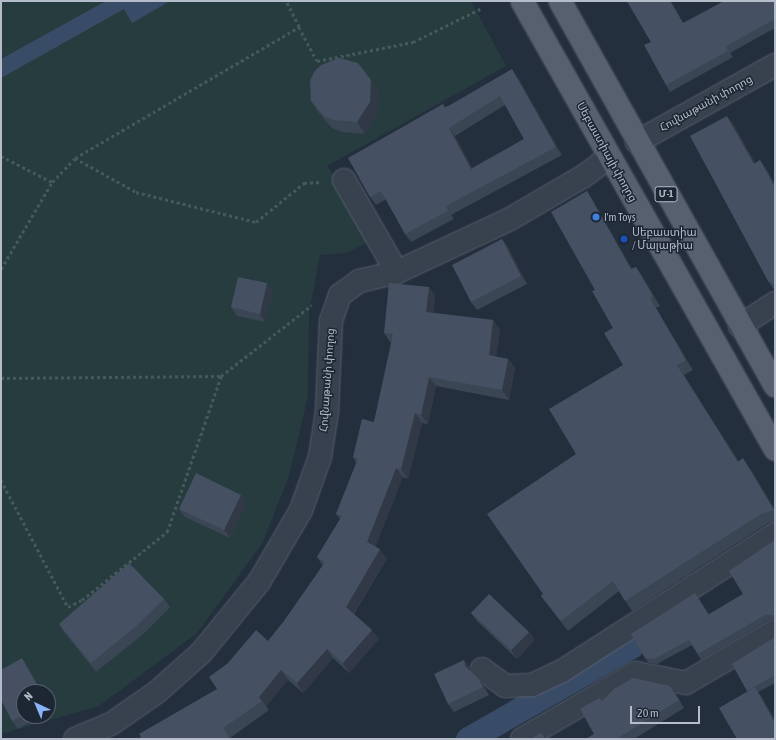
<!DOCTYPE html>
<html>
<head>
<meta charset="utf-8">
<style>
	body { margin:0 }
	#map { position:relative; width:776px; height:740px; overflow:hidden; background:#242f3e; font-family:"Asap Condensed","Noto Sans Armenian",sans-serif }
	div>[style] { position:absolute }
	.green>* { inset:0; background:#263c3f }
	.water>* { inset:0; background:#394c67 }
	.canal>* { height:25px; margin:-12.5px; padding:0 12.5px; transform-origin:12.5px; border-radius:12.5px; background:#394c67 }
	.path>* { height:2.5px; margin-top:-1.25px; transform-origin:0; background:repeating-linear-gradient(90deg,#44595c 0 3px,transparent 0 6px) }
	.roads { filter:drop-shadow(0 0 1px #565f6c) drop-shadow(0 0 1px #565f6c) }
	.minor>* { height:22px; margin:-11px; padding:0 11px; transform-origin:11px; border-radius:11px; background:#38414e }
	.major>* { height:22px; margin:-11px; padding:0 11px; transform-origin:11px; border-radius:11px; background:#56606e }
	.wall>* { inset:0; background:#3b4654 }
	.shaded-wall>* { inset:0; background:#303945 }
	.building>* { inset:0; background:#455162 }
	.dots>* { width:11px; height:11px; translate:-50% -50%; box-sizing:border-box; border:2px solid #1d2633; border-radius:50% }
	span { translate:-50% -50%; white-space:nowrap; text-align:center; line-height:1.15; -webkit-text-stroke:3px #1d2633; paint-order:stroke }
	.shield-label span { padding:1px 3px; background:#1d2633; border:1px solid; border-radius:3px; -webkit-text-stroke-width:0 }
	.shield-label { font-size:10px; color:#b4bcc9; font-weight:700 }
	.street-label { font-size:11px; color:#b4bcc9 }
	.poi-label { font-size:11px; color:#b4bcc9 }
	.left { translate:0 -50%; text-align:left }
	.frame { position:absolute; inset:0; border:2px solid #b4bcc9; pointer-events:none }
	.north { position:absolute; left:16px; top:684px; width:40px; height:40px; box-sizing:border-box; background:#1d2633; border:1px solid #59626f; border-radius:50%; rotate:316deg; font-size:11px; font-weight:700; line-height:16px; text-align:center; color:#b4bcc9 }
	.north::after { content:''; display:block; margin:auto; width:14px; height:18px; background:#8ab4f8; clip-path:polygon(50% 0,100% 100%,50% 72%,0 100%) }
	.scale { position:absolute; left:630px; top:706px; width:70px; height:18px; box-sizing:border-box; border:2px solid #b4bcc9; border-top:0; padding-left:5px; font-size:12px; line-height:14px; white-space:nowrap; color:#b4bcc9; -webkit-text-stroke:3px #1d2633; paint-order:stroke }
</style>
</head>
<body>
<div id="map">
	<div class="green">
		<i style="clip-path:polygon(evenodd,1px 1px,471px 1px,506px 66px,327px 166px,358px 209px,371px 241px,346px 253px,320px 255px,309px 313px,308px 396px,289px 476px,263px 542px,197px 633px,99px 706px,1px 734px,1px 1px,24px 692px,48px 692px,48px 716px,24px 716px,24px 692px)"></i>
	</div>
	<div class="water">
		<i style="clip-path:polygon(106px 1px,170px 1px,132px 23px,124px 9px,1px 78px,1px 59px)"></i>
	</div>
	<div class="canal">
		<i style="left:468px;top:739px;width:188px;rotate:-29.7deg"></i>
	</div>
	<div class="path">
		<i style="left:299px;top:27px;width:38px;rotate:62deg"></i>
		<i style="left:317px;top:61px;width:98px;rotate:-11.2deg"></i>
		<i style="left:413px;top:42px;width:75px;rotate:-26.2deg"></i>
		<i style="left:1px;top:156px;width:57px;rotate:27deg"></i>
		<i style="left:75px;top:158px;width:70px;rotate:29.1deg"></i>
		<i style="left:136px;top:192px;width:124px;rotate:14deg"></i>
		<i style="left:256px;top:222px;width:62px;rotate:-39.1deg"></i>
		<i style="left:304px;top:183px;width:17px;rotate:-3deg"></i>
		<i style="left:1px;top:269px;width:101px;rotate:-59.6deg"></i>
		<i style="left:52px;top:182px;width:33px;rotate:-46deg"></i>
		<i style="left:75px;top:158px;width:259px;rotate:-30.3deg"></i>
		<i style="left:299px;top:27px;width:29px;rotate:-117deg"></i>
		<i style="left:1px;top:378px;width:220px;rotate:-0.5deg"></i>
		<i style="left:221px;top:376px;width:115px;rotate:-38deg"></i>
		<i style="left:1px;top:480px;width:144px;rotate:62.2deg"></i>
		<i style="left:68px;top:607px;width:16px;rotate:-27deg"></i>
		<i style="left:82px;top:600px;width:109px;rotate:-38.7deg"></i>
		<i style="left:167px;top:532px;width:165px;rotate:-70.9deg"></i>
	</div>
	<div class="roads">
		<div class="minor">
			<i style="left:637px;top:142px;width:158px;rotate:-29.2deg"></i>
			<i style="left:344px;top:180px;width:106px;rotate:60.1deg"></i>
			<i style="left:740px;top:326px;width:42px;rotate:-33.3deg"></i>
			<i style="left:482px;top:669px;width:29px;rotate:36deg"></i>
			<i style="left:505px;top:686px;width:27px;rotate:-2deg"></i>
			<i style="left:532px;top:685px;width:33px;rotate:-25deg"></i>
			<i style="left:562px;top:671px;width:253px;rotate:-32.7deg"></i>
			<i style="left:75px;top:739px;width:39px;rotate:-23deg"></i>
			<i style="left:111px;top:724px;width:56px;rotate:-34.8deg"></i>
			<i style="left:157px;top:692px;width:59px;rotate:-41.6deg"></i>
			<i style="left:201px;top:653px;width:92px;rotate:-50.8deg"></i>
			<i style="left:259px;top:582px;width:83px;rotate:-59.7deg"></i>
			<i style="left:301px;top:510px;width:56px;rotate:-70.3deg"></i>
			<i style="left:320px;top:457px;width:47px;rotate:-81.3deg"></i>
			<i style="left:327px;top:411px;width:90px;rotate:-87.5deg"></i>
			<i style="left:331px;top:321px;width:28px;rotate:-71deg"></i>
			<i style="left:340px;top:295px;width:24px;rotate:-36deg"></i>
			<i style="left:359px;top:281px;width:39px;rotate:-13deg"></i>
			<i style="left:397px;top:272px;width:125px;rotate:-25.1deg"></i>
			<i style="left:510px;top:219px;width:86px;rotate:-30.2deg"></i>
			<i style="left:584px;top:176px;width:31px;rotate:-37deg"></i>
			<i style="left:522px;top:739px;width:132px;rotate:-30.1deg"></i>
			<i style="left:636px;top:673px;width:51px;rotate:11.3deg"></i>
			<i style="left:686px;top:683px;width:103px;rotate:-30.3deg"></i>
		</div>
		<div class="major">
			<i style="left:522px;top:1px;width:515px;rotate:60.55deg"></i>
			<i style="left:560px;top:1px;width:441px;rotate:60.8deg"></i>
		</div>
	</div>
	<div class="wall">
		<i style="clip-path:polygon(627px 1px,671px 1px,683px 23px,775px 1px,775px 28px,730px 53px,733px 57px,670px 92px,666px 85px,651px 42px)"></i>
		<i style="clip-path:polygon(evenodd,518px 78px,562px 155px,451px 215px,454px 219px,411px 242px,405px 234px,386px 199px,376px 205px,370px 197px,445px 107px,518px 78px,505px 105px,524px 139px,472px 168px,455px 136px,505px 105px)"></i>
		<i style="clip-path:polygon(371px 80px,379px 92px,378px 114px,365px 134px,342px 132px,332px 128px,319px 113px,311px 101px)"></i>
		<i style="clip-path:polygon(734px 125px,755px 163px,760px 160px,767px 170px,775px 184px,775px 291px,768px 281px)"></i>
		<i style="clip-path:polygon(587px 191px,593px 201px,632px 269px,636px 267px,643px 277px,660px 306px,656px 308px,693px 370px,684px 375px,738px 461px,750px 468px,775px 510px,775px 522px,768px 523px,632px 611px,619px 591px,568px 631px,541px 596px,543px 594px,576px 454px,623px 365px,613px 328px,595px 290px)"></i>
		<i style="clip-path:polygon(502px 239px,508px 247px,527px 284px,477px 310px,471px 302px)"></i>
		<i style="clip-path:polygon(267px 283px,273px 291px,265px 322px,237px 316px,231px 307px)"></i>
		<i style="clip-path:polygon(429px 287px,435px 296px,433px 313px,493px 320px,500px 330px,496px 357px,508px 359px,515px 368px,509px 400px,436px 386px,428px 424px,422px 423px,408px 479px,403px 477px,375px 546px,387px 559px,354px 614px,379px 639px,349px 673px,333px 658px,303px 693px,288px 680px,266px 706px,269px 710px,230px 738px,141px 737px,217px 689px,268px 641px,284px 621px,323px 566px,317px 557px,340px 519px,336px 514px,356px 463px,353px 457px,374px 422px,392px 342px,390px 342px,384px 333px)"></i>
		<i style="clip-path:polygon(247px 503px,230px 538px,185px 517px,179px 509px)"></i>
		<i style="clip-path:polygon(775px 540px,775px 620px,769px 620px,701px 660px,692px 645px,657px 664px,649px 663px,645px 658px,695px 593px,709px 614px,743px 594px)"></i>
		<i style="clip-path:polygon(164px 599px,170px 607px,141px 636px,96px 672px,64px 632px,59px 624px)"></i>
		<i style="clip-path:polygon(471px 613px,529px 632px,535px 640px,517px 659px,477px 621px)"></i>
		<i style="clip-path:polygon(775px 637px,775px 683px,758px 692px,763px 699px,775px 720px,775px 739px,747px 691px)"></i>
		<i style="clip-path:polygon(22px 658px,28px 666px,42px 692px,24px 692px,24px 716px,41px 716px,18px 729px,12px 721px)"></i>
		<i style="clip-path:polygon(464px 660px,470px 668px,470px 671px,485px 687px,489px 695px,454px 712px,448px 704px)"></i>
		<i style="clip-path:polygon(670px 686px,676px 694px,684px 708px,634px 739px,586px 739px,594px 734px,602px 701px)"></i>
	</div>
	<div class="shaded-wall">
		<i style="clip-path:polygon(670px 1px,671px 1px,687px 30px,683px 23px)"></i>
		<i style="clip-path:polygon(512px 69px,518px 78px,562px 155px,556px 147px)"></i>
		<i style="clip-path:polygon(371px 80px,379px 92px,378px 114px,365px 134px,357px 122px)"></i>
		<i style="clip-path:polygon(727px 116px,734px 125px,761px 174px,754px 164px)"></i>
		<i style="clip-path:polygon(449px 128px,455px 136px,477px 177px,471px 169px)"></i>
		<i style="clip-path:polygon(760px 160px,767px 170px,775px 184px,775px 187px)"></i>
		<i style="clip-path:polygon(587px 191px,593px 201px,638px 279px,631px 269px)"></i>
		<i style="clip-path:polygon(502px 239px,508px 247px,527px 284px,521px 276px)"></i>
		<i style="clip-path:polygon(636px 267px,643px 277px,660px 306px,653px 296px)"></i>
		<i style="clip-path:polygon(267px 283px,273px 291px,265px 322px,260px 314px)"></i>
		<i style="clip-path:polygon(429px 287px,435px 296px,432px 321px,426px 312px)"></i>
		<i style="clip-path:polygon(650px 298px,656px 308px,693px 370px,686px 360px)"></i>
		<i style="clip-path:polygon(493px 320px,500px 330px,495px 365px,489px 355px)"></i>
		<i style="clip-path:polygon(508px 359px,515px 368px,509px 400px,502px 390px)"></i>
		<i style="clip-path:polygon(677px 365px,684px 375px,745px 471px,738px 462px)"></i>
		<i style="clip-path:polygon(429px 377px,436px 386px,428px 424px,421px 415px)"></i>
		<i style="clip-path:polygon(415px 413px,422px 423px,408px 479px,401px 469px)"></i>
		<i style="clip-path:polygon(743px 458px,750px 468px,775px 510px,775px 512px)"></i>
		<i style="clip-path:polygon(396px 468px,403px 477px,374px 551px,367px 542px)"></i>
		<i style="clip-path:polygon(241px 495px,247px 503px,230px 538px,224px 530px)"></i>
		<i style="clip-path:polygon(380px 549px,387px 559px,352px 616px,346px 607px)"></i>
		<i style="clip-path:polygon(372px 630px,379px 639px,349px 673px,343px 663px)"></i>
		<i style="clip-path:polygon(529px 632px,535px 640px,517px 659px,511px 650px)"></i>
		<i style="clip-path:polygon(327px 649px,333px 658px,303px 693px,297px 683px)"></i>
		<i style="clip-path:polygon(22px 658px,28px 666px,42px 692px,41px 692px)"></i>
		<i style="clip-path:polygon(464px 660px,470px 668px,471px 674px,465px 666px)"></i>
		<i style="clip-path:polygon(281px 670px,288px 680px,266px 706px,259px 697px)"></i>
		<i style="clip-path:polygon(479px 679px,485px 687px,489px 695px,483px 687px)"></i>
		<i style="clip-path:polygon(670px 686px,676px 694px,684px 708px,679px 700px)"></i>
		<i style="clip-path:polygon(755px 687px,763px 699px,775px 720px,775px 723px)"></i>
	</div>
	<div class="building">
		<i style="clip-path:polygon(627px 1px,670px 1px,683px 23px,724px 1px,775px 1px,775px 19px,726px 46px,728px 51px,666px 85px,644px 45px,651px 42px)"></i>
		<i style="clip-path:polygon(339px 58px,358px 63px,371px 80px,370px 102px,357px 122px,334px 120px,324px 116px,311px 101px,310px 81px,314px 72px,321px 65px)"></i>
		<i style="clip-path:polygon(evenodd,512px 69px,556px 147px,446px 206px,448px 211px,405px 234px,381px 191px,370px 197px,348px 158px,443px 104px,445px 108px,512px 69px,500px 96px,524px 139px,471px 169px,449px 128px,500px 96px)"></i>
		<i style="clip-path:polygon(727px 116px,754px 164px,760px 160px,775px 187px,775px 195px,774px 196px,775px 198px,775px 285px,768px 281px,690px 136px)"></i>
		<i style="clip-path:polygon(587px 191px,631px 269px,636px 267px,653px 296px,650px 298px,686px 360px,677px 365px,738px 462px,743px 458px,774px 510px,761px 514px,625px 601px,613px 581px,561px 621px,541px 596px,543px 594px,487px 514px,576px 454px,549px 409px,623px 365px,604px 333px,613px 328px,592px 291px,595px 290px,551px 212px)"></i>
		<i style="clip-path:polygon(502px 239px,521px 276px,471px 302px,452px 265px)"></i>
		<i style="clip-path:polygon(238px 277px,267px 283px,260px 314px,231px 307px)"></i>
		<i style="clip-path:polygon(389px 283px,429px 287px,426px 312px,493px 320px,489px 355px,508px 359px,502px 390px,429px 377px,421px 415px,415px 413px,401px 469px,396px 468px,367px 542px,380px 549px,346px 607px,372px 630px,343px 663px,327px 649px,297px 683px,281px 670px,259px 697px,262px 701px,223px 728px,230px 739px,137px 739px,141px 737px,139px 734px,217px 689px,209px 677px,228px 663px,256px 630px,268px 641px,284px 621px,325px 562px,317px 557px,342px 516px,336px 514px,358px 459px,353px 457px,362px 419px,374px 422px,393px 334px,384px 333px)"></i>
		<i style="clip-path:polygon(196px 473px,241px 495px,224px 530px,179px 509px)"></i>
		<i style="clip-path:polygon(775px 540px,775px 615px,765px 615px,698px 654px,689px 640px,654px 659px,645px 658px,631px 634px,695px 593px,708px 615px,743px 594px,729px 571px)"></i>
		<i style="clip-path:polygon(129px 563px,164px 599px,135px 627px,91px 663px,59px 624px)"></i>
		<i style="clip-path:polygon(489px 594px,529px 632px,511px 650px,471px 613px)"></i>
		<i style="clip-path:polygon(775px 637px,775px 675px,747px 691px,732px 664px)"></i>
		<i style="clip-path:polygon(22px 658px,41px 692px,24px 692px,24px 714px,12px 721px,1px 700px,1px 670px)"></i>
		<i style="clip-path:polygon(464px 660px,465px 666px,479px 679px,483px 687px,448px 704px,434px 674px)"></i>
		<i style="clip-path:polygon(633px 678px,670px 686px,679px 700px,616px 739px,586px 739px,594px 734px,580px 709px,599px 698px,602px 701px,614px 689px)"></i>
		<i style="clip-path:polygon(755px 687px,775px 723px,775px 739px,737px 739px,719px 708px)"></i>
		<i style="clip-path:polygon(541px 733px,545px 739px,530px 739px)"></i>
	</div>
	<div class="dots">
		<i style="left:596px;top:217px;background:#3f7fe0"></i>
		<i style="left:624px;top:239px;background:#1a4fb4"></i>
	</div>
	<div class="shield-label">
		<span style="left:666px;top:194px">Մ-1</span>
	</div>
	<div class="street-label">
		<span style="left:706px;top:103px;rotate:-29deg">Հովնաթանի փողոց</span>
		<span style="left:607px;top:152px;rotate:61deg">Սեբաստիայի փողոց</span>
		<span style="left:327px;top:380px;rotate:-86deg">Հովնաթանի փողոց</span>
	</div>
	<div class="poi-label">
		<span class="left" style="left:604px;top:217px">I'm Toys</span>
		<span class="left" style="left:632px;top:239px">Սեբաստիա<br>/ Մալաթիա</span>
	</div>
	<div class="frame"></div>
	<div class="north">N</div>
	<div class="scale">20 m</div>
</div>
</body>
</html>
